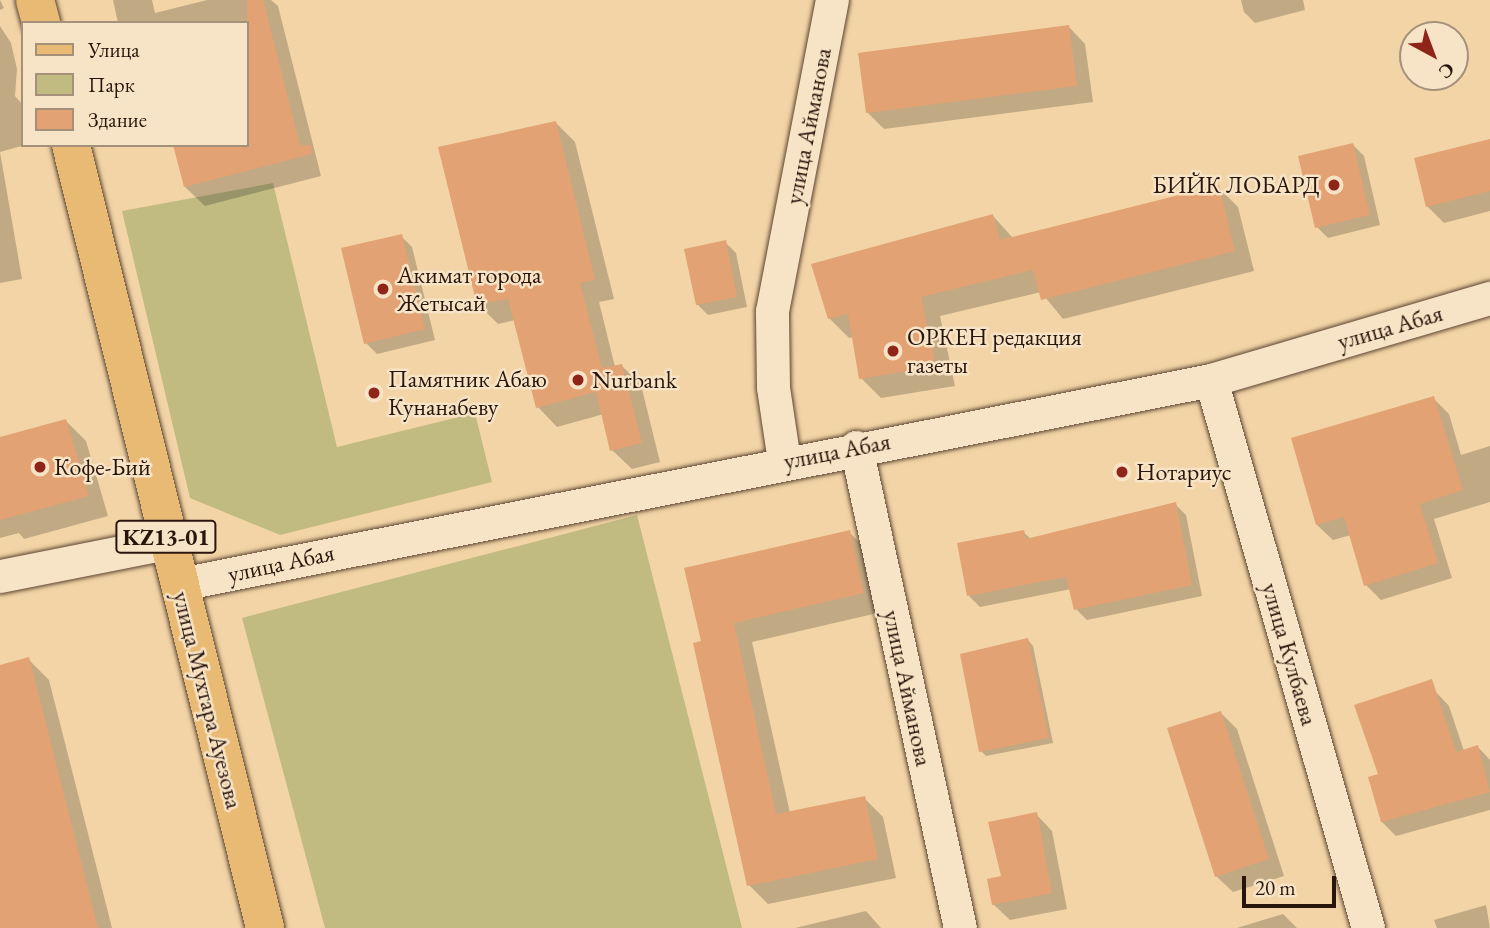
<!DOCTYPE html>
<html>
<head>
<meta charset="utf-8">
<style>
	body { margin:0 }
	#map { position:relative; width:1490px; height:928px; overflow:hidden; background:#f2d4a6; font-family:"EB Garamond",serif }
	div>[style] { position:absolute }
	.green>* { inset:0; background:#c1bb82 }
	.shadow>* { inset:0; background:#0003 }
	.building>* { inset:0; background:#e2a273 }
	.roads { filter:drop-shadow(0 0 2px #5c4532) drop-shadow(0 0 2px #5c4532) }
	.minor>* { height:33px; margin:-16.5px; padding:0 16.5px; transform-origin:16.5px; border-radius:16.5px; background:#f7e3c5 }
	.primary>* { height:38px; margin:-19px; padding:0 19px; transform-origin:19px; border-radius:19px; background:#e9ba73 }
	.dots>* { width:19px; height:19px; translate:-50% -50%; box-sizing:border-box; border:4px solid #f7e3c5; border-radius:50% }
	span { translate:-50% -50%; white-space:nowrap; text-align:center; line-height:1.15; -webkit-text-stroke:5px #f7e3c5; paint-order:stroke }
	.shield-label span { padding:2px 5px; background:#f7e3c5; border:2px solid; border-radius:5px; -webkit-text-stroke-width:0 }
	.shield-label { font-size:23px; color:#2a150c; font-weight:700 }
	.street-label { font-size:24px; color:#2a150c }
	.poi-label { font-size:24px; color:#2a150c }
	.right { translate:-100% -50%; text-align:right }
	.left { translate:0 -50%; text-align:left }
	.legend { position:absolute; left:21px; top:21px; width:228px; height:126px; box-sizing:border-box; background:#f7e3c5; border:2px solid #a5917b; margin:0; padding:9px 12px; list-style:none; font-size:21px; color:#2a150c }
	.legend li { display:flex; align-items:center; gap:14px; height:35px }
	.legend b { width:35px; border:2px solid #a5917b }
	.north { position:absolute; left:1399px; top:21px; width:70px; height:70px; box-sizing:border-box; background:#f7e3c5; border:2px solid #a5917b; border-radius:50%; rotate:139deg; font-size:19px; font-weight:700; line-height:28px; text-align:center; color:#2a150c }
	.north::after { content:''; display:block; margin:auto; width:24px; height:32px; background:#8f2418; clip-path:polygon(50% 0,100% 100%,50% 72%,0 100%) }
	.scale { position:absolute; left:1242px; top:876px; width:94px; height:32px; box-sizing:border-box; border:4px solid #2a150c; border-top:0; padding-left:9px; font-size:21px; line-height:24px; white-space:nowrap; color:#2a150c; -webkit-text-stroke:5px #f7e3c5; paint-order:stroke }
</style>
</head>
<body>
<div id="map">
	<div class="green">
		<i style="clip-path:polygon(273px 183px,337px 447px,475px 413px,492px 482px,280px 535px,190px 498px,122px 211px)"></i>
		<i style="clip-path:polygon(637px 515px,742px 928px,325px 928px,242px 618px)"></i>
	</div>
	<div class="shadow">
		<i style="clip-path:polygon(0 0,4px 8px,0 10px)"></i>
		<i style="clip-path:polygon(113px 0,152px 0,155px 13px,207px 0,271px 0,278px 6px,321px 176px,205px 206px,185px 187px,247px 145px,247px 23px,118px 23px)"></i>
		<i style="clip-path:polygon(1241px 0,1303px 0,1305px 10px,1255px 23px,1244px 12px)"></i>
		<i style="clip-path:polygon(0 26px,11px 43px,17px 69px,15px 96px,23px 105px,25px 145px,0 152px,22px 279px,0 283px)"></i>
		<i style="clip-path:polygon(1069px 27px,1085px 44px,1093px 102px,884px 129px,867px 112px)"></i>
		<i style="clip-path:polygon(556px 123px,575px 142px,614px 299px,599px 302px,615px 367px,622px 366px,641px 385px,660px 462px,632px 469px,612px 450px,604px 414px,557px 427px,538px 407px,515px 320px,498px 324px,478px 304px)"></i>
		<i style="clip-path:polygon(1490px 141px,1490px 211px,1444px 223px,1427px 206px)"></i>
		<i style="clip-path:polygon(1353px 145px,1364px 156px,1380px 225px,1328px 238px,1317px 227px)"></i>
		<i style="clip-path:polygon(1218px 187px,1238px 207px,1254px 271px,1063px 319px,1041px 292px,940px 316px,955px 386px,881px 398px,861px 378px,854px 337px,849px 338px,829px 318px,993px 216px,1013px 238px)"></i>
		<i style="clip-path:polygon(401px 236px,412px 247px,435px 340px,377px 354px,366px 343px)"></i>
		<i style="clip-path:polygon(725px 242px,736px 253px,747px 307px,708px 315px,697px 304px)"></i>
		<i style="clip-path:polygon(1433px 398px,1449px 414px,1461px 455px,1490px 446px,1490px 502px,1434px 519px,1452px 578px,1381px 600px,1366px 585px,1351px 535px,1333px 540px,1317px 525px)"></i>
		<i style="clip-path:polygon(66px 421px,86px 441px,108px 516px,24px 539px,19px 533px,0 538px,0 439px)"></i>
		<i style="clip-path:polygon(1175px 504px,1186px 515px,1202px 596px,1087px 620px,1076px 609px,1071px 589px,980px 607px,969px 596px,1023px 532px,1031px 539px)"></i>
		<i style="clip-path:polygon(849px 532px,868px 551px,882px 612px,752px 642px,790px 813px,864px 798px,883px 817px,896px 878px,768px 904px,749px 885px,703px 642px)"></i>
		<i style="clip-path:polygon(1028px 640px,1033px 646px,1053px 743px,986px 756px,981px 751px)"></i>
		<i style="clip-path:polygon(28px 659px,49px 680px,112px 928px,0 928px,0 667px)"></i>
		<i style="clip-path:polygon(1435px 691px,1449px 706px,1464px 751px,1478px 747px,1490px 760px,1490px 810px,1396px 836px,1382px 822px,1380px 775px)"></i>
		<i style="clip-path:polygon(1221px 713px,1237px 729px,1284px 876px,1233px 892px,1216px 876px)"></i>
		<i style="clip-path:polygon(1036px 814px,1052px 831px,1067px 909px,1010px 920px,993px 904px)"></i>
		<i style="clip-path:polygon(1486px 905px,1490px 928px,1437px 928px,1434px 920px)"></i>
		<i style="clip-path:polygon(866px 911px,881px 928px,795px 928px)"></i>
		<i style="clip-path:polygon(1283px 914px,1297px 928px,1237px 928px)"></i>
	</div>
	<div class="building">
		<i style="clip-path:polygon(247px 0,263px 0,300px 145px,311px 145px,312px 154px,184px 187px,173px 145px,247px 145px)"></i>
		<i style="clip-path:polygon(1069px 25px,1077px 86px,866px 113px,858px 53px)"></i>
		<i style="clip-path:polygon(556px 121px,595px 280px,580px 283px,602px 368px,622px 364px,642px 443px,610px 451px,596px 392px,536px 408px,508px 299px,477px 305px,438px 147px)"></i>
		<i style="clip-path:polygon(1490px 139px,1490px 191px,1426px 207px,1414px 158px)"></i>
		<i style="clip-path:polygon(1353px 143px,1370px 215px,1315px 228px,1298px 156px)"></i>
		<i style="clip-path:polygon(1219px 185px,1235px 251px,1041px 300px,1033px 270px,921px 297px,936px 366px,859px 379px,848px 314px,828px 319px,811px 264px,993px 214px,1000px 240px)"></i>
		<i style="clip-path:polygon(402px 234px,425px 329px,364px 344px,341px 248px)"></i>
		<i style="clip-path:polygon(726px 240px,737px 297px,696px 305px,684px 249px)"></i>
		<i style="clip-path:polygon(1434px 396px,1463px 490px,1420px 504px,1438px 563px,1364px 586px,1344px 517px,1316px 525px,1291px 438px)"></i>
		<i style="clip-path:polygon(66px 419px,89px 496px,0 520px,0 437px)"></i>
		<i style="clip-path:polygon(1176px 502px,1192px 585px,1074px 610px,1066px 577px,967px 596px,957px 543px,1024px 530px,1026px 539px)"></i>
		<i style="clip-path:polygon(850px 530px,864px 593px,734px 623px,776px 814px,865px 796px,878px 859px,747px 886px,693px 643px,701px 641px,684px 568px)"></i>
		<i style="clip-path:polygon(1028px 638px,1049px 738px,979px 752px,960px 654px)"></i>
		<i style="clip-path:polygon(29px 657px,98px 928px,0 928px,0 665px)"></i>
		<i style="clip-path:polygon(1432px 679px,1456px 752px,1478px 745px,1490px 792px,1381px 822px,1368px 777px,1378px 774px,1354px 705px)"></i>
		<i style="clip-path:polygon(1221px 711px,1269px 859px,1215px 877px,1167px 728px)"></i>
		<i style="clip-path:polygon(1037px 812px,1052px 893px,992px 905px,987px 879px,1001px 876px,988px 822px)"></i>
	</div>
	<div class="roads">
		<div class="minor">
			<i style="left:1211px;top:380px;width:570px;rotate:74.01deg"></i>
			<i style="left:856px;top:447px;width:492px;rotate:77.8deg"></i>
			<i style="left:784px;top:461px;width:75px;rotate:-98.5deg"></i>
			<i style="left:773px;top:387px;width:76px;rotate:-90.8deg"></i>
			<i style="left:772px;top:311px;width:317px;rotate:-79.1deg"></i>
			<i style="left:0;top:576px;width:170px;rotate:-11.2deg"></i>
			<i style="left:180px;top:584px;width:1051px;rotate:-11.19deg"></i>
			<i style="left:1211px;top:380px;width:291px;rotate:-16.4deg"></i>
		</div>
		<div class="primary">
			<i style="left:35px;top:0;width:24px;rotate:75deg"></i>
			<i style="left:71px;top:145px;width:807px;rotate:76.08deg"></i>
		</div>
	</div>
	<div class="dots">
		<i style="left:1334px;top:185px;background:#8f2418"></i>
		<i style="left:383px;top:289px;background:#8f2418"></i>
		<i style="left:893px;top:351px;background:#8f2418"></i>
		<i style="left:578px;top:380px;background:#8f2418"></i>
		<i style="left:374px;top:393px;background:#8f2418"></i>
		<i style="left:40px;top:467px;background:#8f2418"></i>
		<i style="left:1122px;top:472px;background:#8f2418"></i>
	</div>
	<div class="shield-label">
		<span style="left:166px;top:537px">KZ13-01</span>
	</div>
	<div class="street-label">
		<span style="left:808px;top:126px;rotate:-79deg">улица Айманова</span>
		<span style="left:1390px;top:327px;rotate:-16deg">улица Абая</span>
		<span style="left:837px;top:451px;rotate:-11deg">улица Абая</span>
		<span style="left:281px;top:563px;rotate:-12deg">улица Абая</span>
		<span style="left:1290px;top:654px;rotate:74deg">улица Кулбаева</span>
		<span style="left:908px;top:688px;rotate:78deg">улица Айманова</span>
		<span style="left:208px;top:700px;rotate:76deg">улица Мухтара Ауезова</span>
	</div>
	<div class="poi-label">
		<span class="right" style="left:1320px;top:185px">БИЙК ЛОБАРД</span>
		<span class="left" style="left:397px;top:289px">Акимат города<br>Жетысай</span>
		<span class="left" style="left:907px;top:351px">ОРКЕН редакция<br>газеты</span>
		<span class="left" style="left:388px;top:393px">Памятник Абаю<br>Кунанабеву</span>
		<span class="left" style="left:592px;top:380px">Nurbank</span>
		<span class="left" style="left:54px;top:467px">Кофе-Бий</span>
		<span class="left" style="left:1136px;top:472px">Нотариус</span>
	</div>
	<ul class="legend">
	<li><b style="height:9px;background:#e9ba73"></b>Улица</li>
	<li><b style="height:19px;background:#c1bb82"></b>Парк</li>
	<li><b style="height:19px;background:#e2a273"></b>Здание</li>
	</ul>
	<div class="north">С</div>
	<div class="scale">20 m</div>
</div>
</body>
</html>
